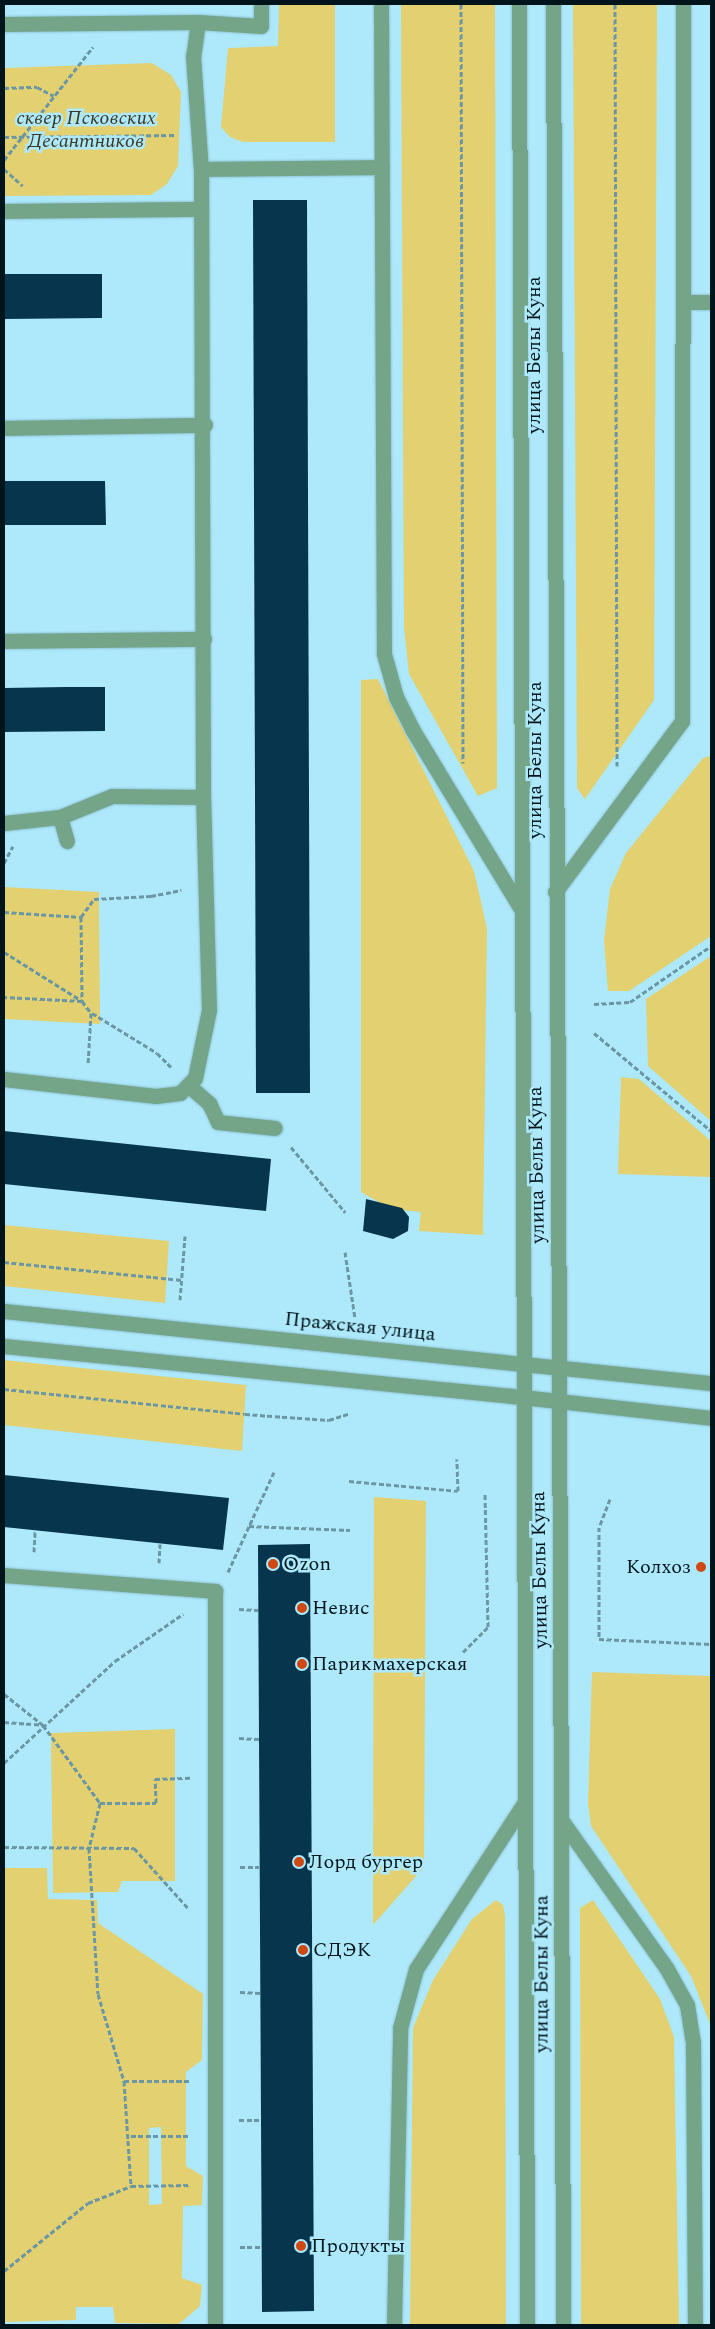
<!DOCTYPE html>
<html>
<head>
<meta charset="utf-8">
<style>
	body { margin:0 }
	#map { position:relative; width:715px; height:2329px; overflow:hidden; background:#aee9fb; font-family:Spectral,serif }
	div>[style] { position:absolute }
	.green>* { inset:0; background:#e2d071 }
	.building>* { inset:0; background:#07354e }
	.path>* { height:3px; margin-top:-1.5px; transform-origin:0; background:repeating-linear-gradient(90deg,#6b97a5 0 5px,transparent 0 7.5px) }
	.roads { filter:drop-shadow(0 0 1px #8fc3d3) drop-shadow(0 0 1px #8fc3d3) }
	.service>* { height:15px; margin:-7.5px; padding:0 7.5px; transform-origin:7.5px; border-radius:7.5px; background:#74a589 }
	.minor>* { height:15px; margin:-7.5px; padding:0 7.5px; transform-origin:7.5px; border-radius:7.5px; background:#74a589 }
	.tertiary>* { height:15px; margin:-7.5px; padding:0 7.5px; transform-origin:7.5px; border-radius:7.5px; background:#74a589 }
	.dots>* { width:14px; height:14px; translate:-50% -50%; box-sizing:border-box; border:2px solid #aee9fb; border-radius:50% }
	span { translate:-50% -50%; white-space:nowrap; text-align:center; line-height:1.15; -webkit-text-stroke:5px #aee9fb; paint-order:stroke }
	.park-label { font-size:20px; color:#3b3721; font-style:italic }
	.street-label { font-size:20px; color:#00151b }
	.poi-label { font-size:20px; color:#00151b }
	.left { translate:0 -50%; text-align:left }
	.right { translate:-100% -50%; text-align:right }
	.frame { position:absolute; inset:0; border:5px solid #00151b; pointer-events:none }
</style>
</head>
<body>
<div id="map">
	<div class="green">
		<i style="clip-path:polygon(279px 4px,335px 4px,335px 142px,243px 142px,230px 137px,221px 127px,228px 48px,278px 46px)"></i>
		<i style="clip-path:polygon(401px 4px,495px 4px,497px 788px,478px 796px,409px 674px,404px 628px)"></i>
		<i style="clip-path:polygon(573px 4px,657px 4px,654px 700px,585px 799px,577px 788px)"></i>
		<i style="clip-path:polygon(152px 63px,171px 75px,181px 92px,178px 166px,167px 184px,151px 195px,4px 196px,4px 68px)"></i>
		<i style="clip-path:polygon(378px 679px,474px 871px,487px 928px,483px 1235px,419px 1231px,421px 1212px,391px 1209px,361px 1192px,361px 680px)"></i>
		<i style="clip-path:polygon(710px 756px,711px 936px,629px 991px,608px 991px,604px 941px,610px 889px,626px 853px,703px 758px)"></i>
		<i style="clip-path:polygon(4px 887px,99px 892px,100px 1024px,4px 1019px)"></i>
		<i style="clip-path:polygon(711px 956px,711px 1121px,648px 1066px,646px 999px)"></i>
		<i style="clip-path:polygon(621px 1077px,639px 1079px,711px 1141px,711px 1177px,618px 1174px)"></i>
		<i style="clip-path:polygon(4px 1225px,169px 1241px,165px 1303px,4px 1286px)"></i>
		<i style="clip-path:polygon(4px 1360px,246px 1385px,242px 1451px,4px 1425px)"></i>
		<i style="clip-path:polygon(374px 1497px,426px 1501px,424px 1867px,373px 1925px)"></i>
		<i style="clip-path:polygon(592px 1672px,711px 1676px,711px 2026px,691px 1976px,591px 1826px,588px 1803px)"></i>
		<i style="clip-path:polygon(175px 1729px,175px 1881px,122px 1881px,118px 1892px,53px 1893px,51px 1733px)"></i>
		<i style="clip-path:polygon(evenodd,4px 1868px,47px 1868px,48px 1899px,97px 1900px,98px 1923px,203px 1994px,202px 2060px,186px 2072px,186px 2166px,203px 2176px,202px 2205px,183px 2206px,182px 2278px,202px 2285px,200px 2306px,179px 2324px,115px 2323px,113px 2307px,76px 2307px,76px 2320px,4px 2322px,4px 1868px,161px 2127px,162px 2204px,149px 2205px,149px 2128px,161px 2127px)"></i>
		<i style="clip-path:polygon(496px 1900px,503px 1905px,505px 1916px,506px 2325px,410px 2325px,413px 2028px,433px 1980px,472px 1919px)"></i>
		<i style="clip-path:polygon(593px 1900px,660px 1999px,674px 2037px,679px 2325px,581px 2325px,580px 1908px)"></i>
	</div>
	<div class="building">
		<i style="clip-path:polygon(253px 200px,307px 200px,310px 1093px,256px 1093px)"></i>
		<i style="clip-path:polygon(4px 274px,102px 274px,102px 318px,4px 319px)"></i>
		<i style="clip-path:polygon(4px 481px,105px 481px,106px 525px,4px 525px)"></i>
		<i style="clip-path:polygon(66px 687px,105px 687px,105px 731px,4px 732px,4px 688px)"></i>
		<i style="clip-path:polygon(4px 1131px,271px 1159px,266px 1211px,4px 1184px)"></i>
		<i style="clip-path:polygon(366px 1199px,402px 1208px,409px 1217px,408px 1231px,393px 1239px,363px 1231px)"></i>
		<i style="clip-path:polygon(4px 1475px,229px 1498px,223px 1550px,4px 1527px)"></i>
		<i style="clip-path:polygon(310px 1544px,314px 2311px,262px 2312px,258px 1545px)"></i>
	</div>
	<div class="path">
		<i style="left:461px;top:4px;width:759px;rotate:89.85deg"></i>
		<i style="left:615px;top:4px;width:762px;rotate:89.85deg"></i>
		<i style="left:4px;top:88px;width:33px;rotate:-2deg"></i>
		<i style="left:37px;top:87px;width:19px;rotate:28deg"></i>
		<i style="left:4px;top:137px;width:171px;rotate:-0.7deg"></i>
		<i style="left:4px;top:160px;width:144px;rotate:-51.8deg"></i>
		<i style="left:4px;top:169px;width:25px;rotate:42deg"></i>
		<i style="left:4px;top:863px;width:19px;rotate:-62deg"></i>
		<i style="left:4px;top:912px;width:77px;rotate:3.7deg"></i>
		<i style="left:81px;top:917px;width:84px;rotate:89.3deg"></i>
		<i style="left:82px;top:1001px;width:78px;rotate:-177.1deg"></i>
		<i style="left:81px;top:917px;width:22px;rotate:-54deg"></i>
		<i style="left:94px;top:899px;width:57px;rotate:-3deg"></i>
		<i style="left:151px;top:896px;width:31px;rotate:-11deg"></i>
		<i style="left:4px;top:952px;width:92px;rotate:32.1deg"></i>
		<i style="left:82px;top:1001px;width:15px;rotate:53deg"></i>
		<i style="left:91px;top:1013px;width:52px;rotate:93.3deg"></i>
		<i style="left:594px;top:1004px;width:36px;rotate:-3deg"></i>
		<i style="left:630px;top:1002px;width:98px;rotate:-34.7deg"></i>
		<i style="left:92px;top:1013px;width:76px;rotate:31.6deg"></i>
		<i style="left:157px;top:1053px;width:20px;rotate:45deg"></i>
		<i style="left:594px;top:1033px;width:153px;rotate:39.9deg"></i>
		<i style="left:291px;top:1147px;width:85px;rotate:50.3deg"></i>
		<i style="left:345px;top:1252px;width:67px;rotate:81.4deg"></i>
		<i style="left:4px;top:1262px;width:179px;rotate:5.8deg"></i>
		<i style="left:180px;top:1300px;width:64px;rotate:-85.5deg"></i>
		<i style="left:4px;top:1389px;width:242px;rotate:5.9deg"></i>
		<i style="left:245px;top:1414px;width:84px;rotate:4.1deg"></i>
		<i style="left:329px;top:1420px;width:20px;rotate:-18deg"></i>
		<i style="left:349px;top:1481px;width:109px;rotate:5.2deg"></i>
		<i style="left:458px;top:1491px;width:32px;rotate:-92deg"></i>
		<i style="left:610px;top:1499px;width:30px;rotate:111deg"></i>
		<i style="left:599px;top:1527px;width:112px;rotate:90deg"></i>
		<i style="left:599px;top:1639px;width:112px;rotate:2.6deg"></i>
		<i style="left:249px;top:1526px;width:101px;rotate:2.3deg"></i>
		<i style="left:34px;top:1552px;width:21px;rotate:-87deg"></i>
		<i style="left:159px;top:1563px;width:19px;rotate:-87deg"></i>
		<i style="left:228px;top:1572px;width:110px;rotate:-65.3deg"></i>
		<i style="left:239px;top:1609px;width:19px;rotate:3deg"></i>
		<i style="left:463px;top:1652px;width:35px;rotate:-45deg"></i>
		<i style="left:488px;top:1627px;width:134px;rotate:-91.3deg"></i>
		<i style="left:4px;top:1694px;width:50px;rotate:38.5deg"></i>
		<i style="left:43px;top:1725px;width:97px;rotate:53.8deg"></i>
		<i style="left:100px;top:1803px;width:46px;rotate:103.7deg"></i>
		<i style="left:89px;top:1848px;width:146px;rotate:86.5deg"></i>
		<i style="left:98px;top:1994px;width:91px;rotate:73.4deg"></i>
		<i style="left:124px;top:2081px;width:105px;rotate:86.2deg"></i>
		<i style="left:4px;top:1722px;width:39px;rotate:4deg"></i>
		<i style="left:239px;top:1738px;width:20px;rotate:3deg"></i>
		<i style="left:4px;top:1763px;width:151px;rotate:-42.6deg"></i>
		<i style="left:115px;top:1661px;width:83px;rotate:-34.7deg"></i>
		<i style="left:100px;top:1803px;width:56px"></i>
		<i style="left:156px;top:1803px;width:24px;rotate:-92deg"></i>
		<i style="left:155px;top:1779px;width:35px;rotate:-2deg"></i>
		<i style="left:4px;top:1847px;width:130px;rotate:0.4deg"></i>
		<i style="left:134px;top:1848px;width:82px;rotate:48deg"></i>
		<i style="left:240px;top:1867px;width:19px"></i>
		<i style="left:240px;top:1992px;width:20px;rotate:3deg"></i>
		<i style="left:124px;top:2081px;width:67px"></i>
		<i style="left:239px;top:2120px;width:22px"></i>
		<i style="left:131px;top:2136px;width:59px"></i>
		<i style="left:240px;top:2247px;width:22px"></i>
		<i style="left:4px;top:2271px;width:108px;rotate:-39deg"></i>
		<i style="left:88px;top:2203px;width:46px;rotate:-21.6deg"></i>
		<i style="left:131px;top:2186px;width:60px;rotate:-1deg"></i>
	</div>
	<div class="roads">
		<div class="service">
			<i style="left:198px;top:22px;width:63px;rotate:3.6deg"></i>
			<i style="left:261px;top:26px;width:22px;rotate:-90deg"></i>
			<i style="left:4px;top:24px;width:194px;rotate:-0.6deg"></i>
			<i style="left:198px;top:22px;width:34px;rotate:98deg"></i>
			<i style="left:193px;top:56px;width:113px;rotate:86deg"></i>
			<i style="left:4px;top:211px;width:197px;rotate:-0.6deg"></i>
			<i style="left:684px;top:302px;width:27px"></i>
			<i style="left:4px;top:428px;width:201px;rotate:-0.9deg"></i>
			<i style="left:4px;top:641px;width:200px;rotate:-0.6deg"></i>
			<i style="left:60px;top:817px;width:25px;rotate:74deg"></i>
			<i style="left:4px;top:823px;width:56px;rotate:-6.1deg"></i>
			<i style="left:60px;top:817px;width:56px;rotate:-22deg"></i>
			<i style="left:112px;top:796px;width:91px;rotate:0.6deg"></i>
			<i style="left:4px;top:1079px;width:153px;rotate:6.4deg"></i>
			<i style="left:156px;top:1096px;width:24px;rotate:-7deg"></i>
			<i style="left:180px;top:1093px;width:21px;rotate:-45deg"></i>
			<i style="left:195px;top:1078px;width:69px;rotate:-78.4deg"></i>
			<i style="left:209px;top:1010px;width:213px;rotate:-91.6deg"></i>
			<i style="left:203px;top:797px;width:628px;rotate:-90.18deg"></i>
			<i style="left:201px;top:169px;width:181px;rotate:-0.6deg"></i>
			<i style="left:188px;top:1085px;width:28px;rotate:41deg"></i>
			<i style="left:209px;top:1103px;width:21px;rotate:65deg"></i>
			<i style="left:218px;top:1122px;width:57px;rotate:6deg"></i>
			<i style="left:4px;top:1575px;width:212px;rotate:4.3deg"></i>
			<i style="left:215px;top:1591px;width:734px;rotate:90deg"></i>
		</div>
		<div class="minor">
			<i style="left:381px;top:4px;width:650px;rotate:89.74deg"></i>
			<i style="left:384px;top:654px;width:45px;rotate:74.4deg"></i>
			<i style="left:396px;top:697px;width:36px;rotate:63deg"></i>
			<i style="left:412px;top:729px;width:208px;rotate:58.8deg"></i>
			<i style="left:555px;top:892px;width:213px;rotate:-53.4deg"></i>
			<i style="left:682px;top:721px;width:717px;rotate:-89.92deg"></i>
			<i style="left:4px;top:1311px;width:522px;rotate:5.83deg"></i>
			<i style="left:4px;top:1346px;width:521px;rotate:5.62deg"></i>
			<i style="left:562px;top:1821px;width:181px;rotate:54.6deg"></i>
			<i style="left:667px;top:1969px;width:41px;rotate:60.9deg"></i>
			<i style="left:687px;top:2005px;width:37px;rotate:81deg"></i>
			<i style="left:693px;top:2042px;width:283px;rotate:89.6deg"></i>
			<i style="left:394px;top:2325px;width:297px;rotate:-88.8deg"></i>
			<i style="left:400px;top:2028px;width:61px;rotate:-74.8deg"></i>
			<i style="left:416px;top:1969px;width:199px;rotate:-56.9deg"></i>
		</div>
		<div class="tertiary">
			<i style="left:519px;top:4px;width:2321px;rotate:89.8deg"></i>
			<i style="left:553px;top:4px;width:2321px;rotate:89.75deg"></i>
			<i style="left:523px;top:1364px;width:189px;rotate:5.8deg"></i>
			<i style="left:522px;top:1397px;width:190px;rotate:6.3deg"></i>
		</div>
	</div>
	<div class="dots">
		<i style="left:273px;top:1564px;background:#d04913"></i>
		<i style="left:701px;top:1567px;background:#d04913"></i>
		<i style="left:302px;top:1608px;background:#d04913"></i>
		<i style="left:302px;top:1664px;background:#d04913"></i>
		<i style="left:299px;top:1862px;background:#d04913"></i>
		<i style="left:303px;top:1950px;background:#d04913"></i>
		<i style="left:301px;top:2246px;background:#d04913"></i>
	</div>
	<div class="park-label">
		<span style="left:86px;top:130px">сквер Псковских<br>Десантников</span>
	</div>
	<div class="street-label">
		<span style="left:534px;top:355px;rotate:-90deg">улица Белы Куна</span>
		<span style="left:535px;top:760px;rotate:-90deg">улица Белы Куна</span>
		<span style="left:537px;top:1165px;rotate:-91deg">улица Белы Куна</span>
		<span style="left:360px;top:1327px;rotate:6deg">Пражская улица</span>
		<span style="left:540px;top:1570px;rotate:-91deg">улица Белы Куна</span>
		<span style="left:542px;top:1974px;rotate:-90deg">улица Белы Куна</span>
	</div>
	<div class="poi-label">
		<span class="left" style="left:283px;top:1564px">Ozon</span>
		<span class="right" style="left:691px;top:1567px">Колхоз</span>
		<span class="left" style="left:312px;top:1608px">Невис</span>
		<span class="left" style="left:312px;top:1664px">Парикмахерская</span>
		<span class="left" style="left:309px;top:1862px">Лорд бургер</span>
		<span class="left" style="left:313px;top:1950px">СДЭК</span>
		<span class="left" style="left:311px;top:2246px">Продукты</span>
	</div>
	<div class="frame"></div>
</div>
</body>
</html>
